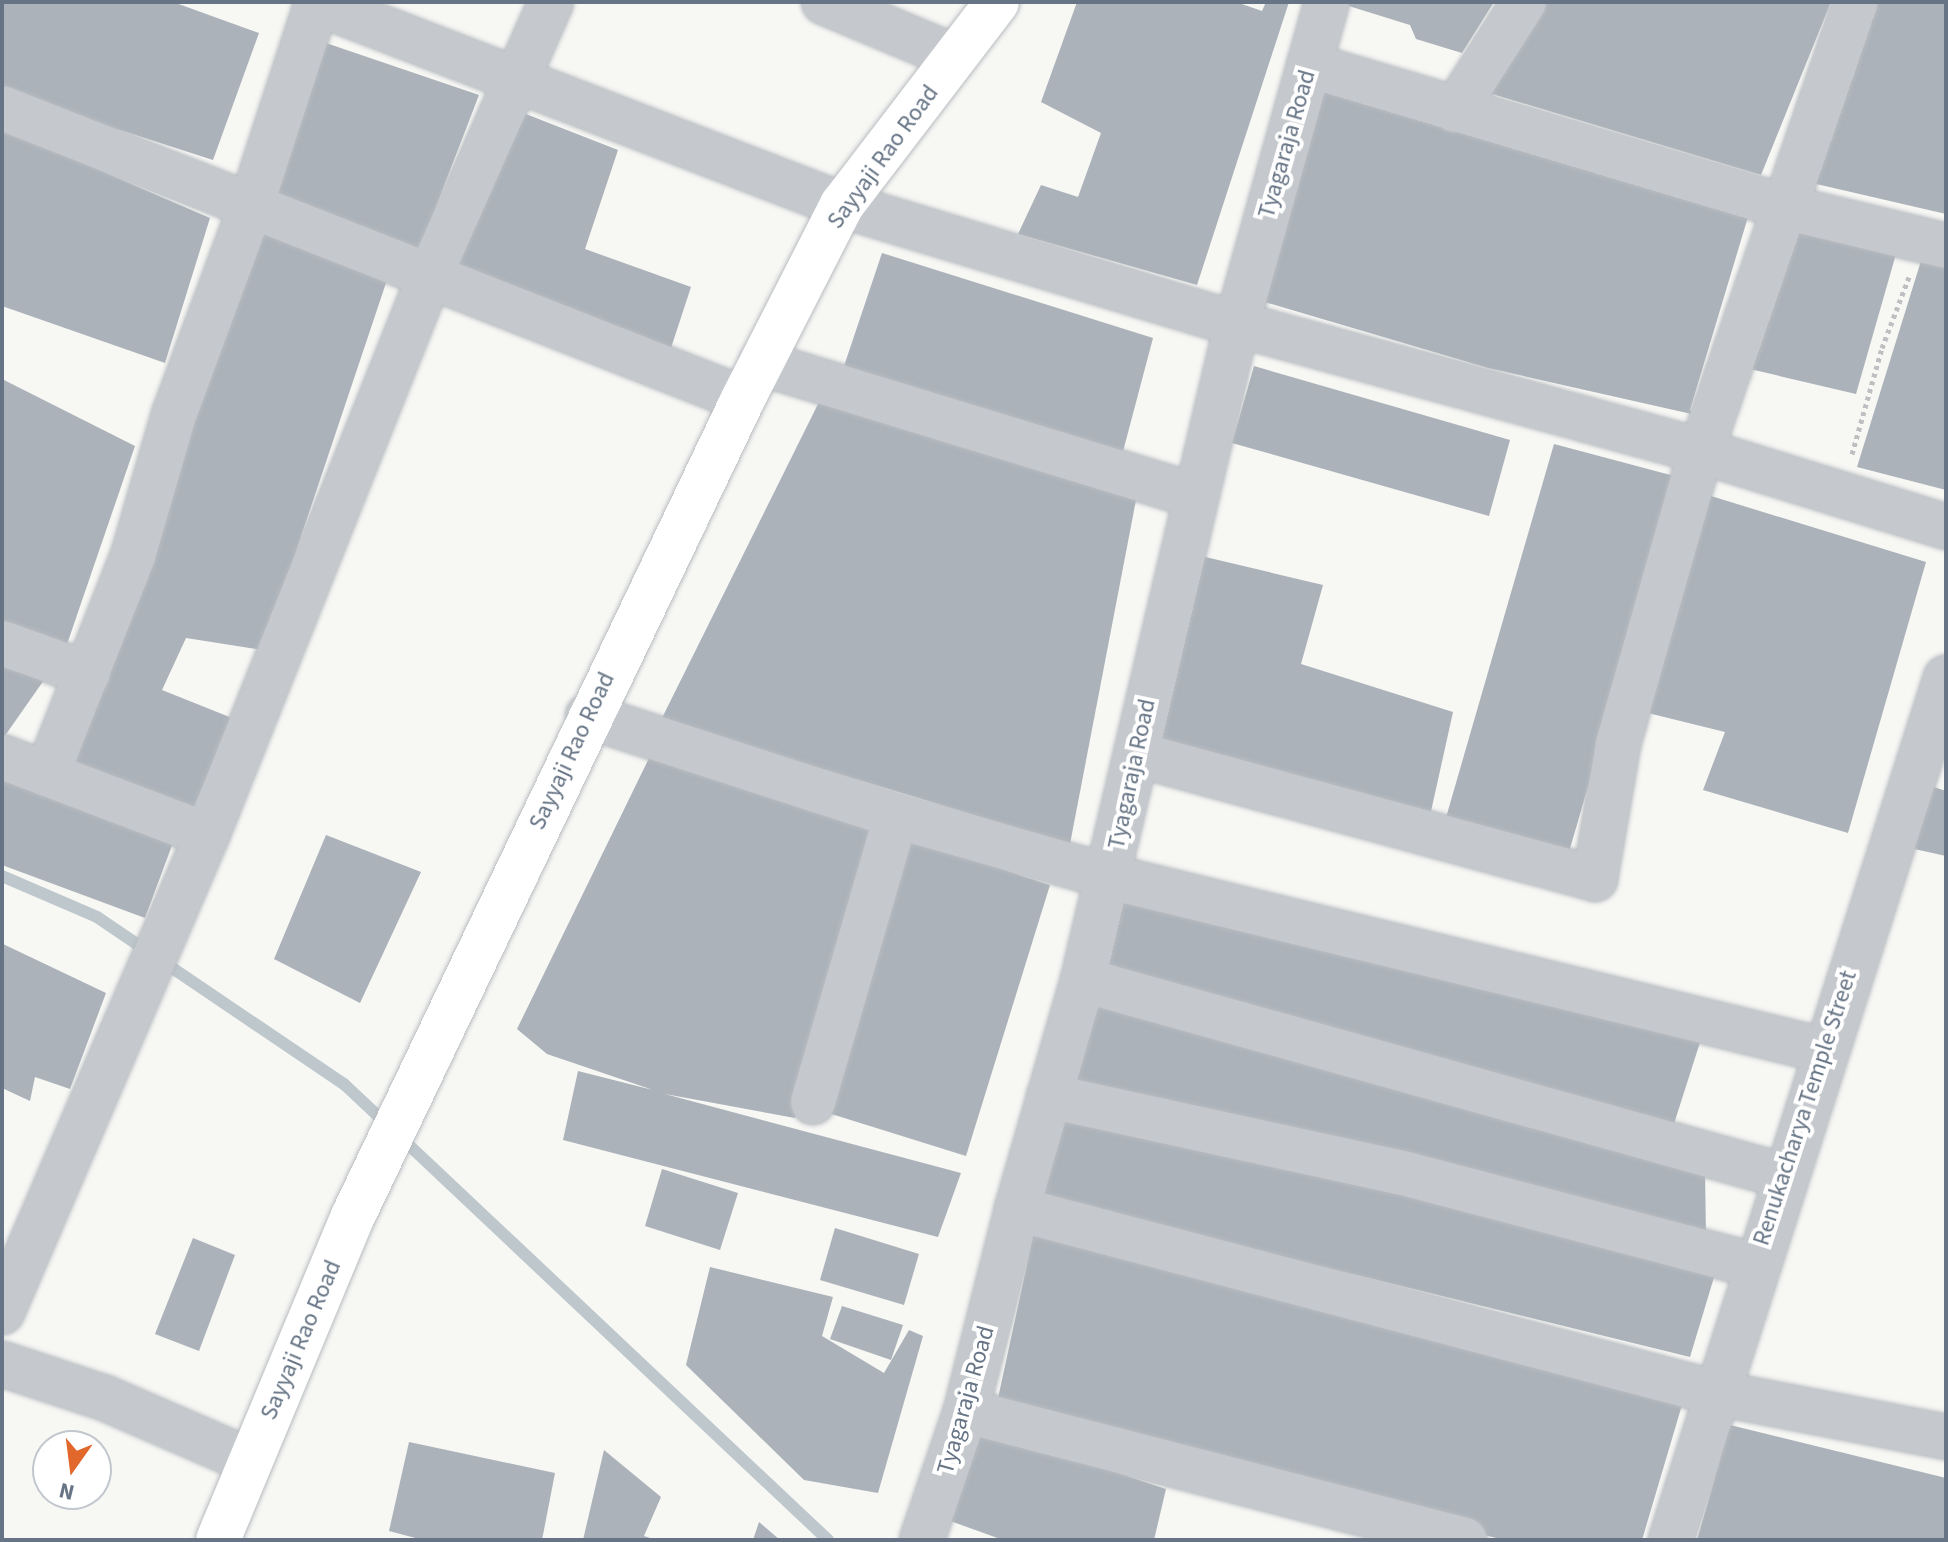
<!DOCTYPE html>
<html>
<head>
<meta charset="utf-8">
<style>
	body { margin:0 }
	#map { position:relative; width:1948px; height:1542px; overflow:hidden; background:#f7f7f4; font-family:"Source Sans 3",sans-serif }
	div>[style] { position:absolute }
	.stream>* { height:12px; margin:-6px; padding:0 6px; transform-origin:6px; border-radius:6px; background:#bdc7cc }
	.building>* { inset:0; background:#abb2b9 }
	.path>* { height:5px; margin-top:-2.5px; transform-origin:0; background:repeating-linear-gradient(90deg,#bdbfc1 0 4px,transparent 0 8px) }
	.roads { filter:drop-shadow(0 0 2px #b7bbc0) drop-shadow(0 0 2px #b7bbc0) }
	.minor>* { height:44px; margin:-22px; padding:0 22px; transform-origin:22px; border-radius:22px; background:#c5c8cc }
	.secondary>* { height:44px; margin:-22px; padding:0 22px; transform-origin:22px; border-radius:22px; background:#fff }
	span { translate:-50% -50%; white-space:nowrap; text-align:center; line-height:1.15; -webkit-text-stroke:8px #fff; paint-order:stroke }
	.street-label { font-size:24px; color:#667485 }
	.frame { position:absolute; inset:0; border:4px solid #667485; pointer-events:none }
	.north { position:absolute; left:32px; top:1430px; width:80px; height:80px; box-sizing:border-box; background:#fff; border:2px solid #c2c7ce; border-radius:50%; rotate:194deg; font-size:22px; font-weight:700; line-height:32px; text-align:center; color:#667485 }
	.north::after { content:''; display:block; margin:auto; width:28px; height:36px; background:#e1672a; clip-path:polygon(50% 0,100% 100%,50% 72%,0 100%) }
</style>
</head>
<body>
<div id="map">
	<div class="stream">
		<i style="left:2px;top:876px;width:103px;rotate:23.3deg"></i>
		<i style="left:97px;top:917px;width:298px;rotate:34.1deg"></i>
		<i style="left:344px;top:1084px;width:665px;rotate:43.29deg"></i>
	</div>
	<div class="building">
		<i style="clip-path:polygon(2px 2px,173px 2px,259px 33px,213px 160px,2px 92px)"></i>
		<i style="clip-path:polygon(1077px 2px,1236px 2px,1262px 11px,1266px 2px,1289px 2px,1197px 285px,1018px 234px,1041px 185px,1078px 197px,1101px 133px,1041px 102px)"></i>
		<i style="clip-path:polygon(1494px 2px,1462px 53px,1416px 39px,1410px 25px,1339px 3px)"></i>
		<i style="clip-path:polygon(1537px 2px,1831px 2px,1761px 175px,1479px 90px)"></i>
		<i style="clip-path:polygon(1865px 2px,1946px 2px,1946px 214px,1799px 180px)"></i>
		<i style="clip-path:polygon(320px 41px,479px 95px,419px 251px,262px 201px)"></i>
		<i style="clip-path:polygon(1320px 77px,1751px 207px,1690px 410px,1696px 415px,1488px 368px,1258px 300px)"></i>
		<i style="clip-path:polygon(513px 109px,618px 150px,585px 249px,691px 287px,670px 351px,443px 270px)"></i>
		<i style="clip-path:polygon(2px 128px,210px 218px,165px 363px,2px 306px)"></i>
		<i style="clip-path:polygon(1789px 216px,1900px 240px,1856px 394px,1737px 366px)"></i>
		<i style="clip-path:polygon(261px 232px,387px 280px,263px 650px,186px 638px,162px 690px,232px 718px,191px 814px,62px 770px,147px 581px,183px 450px)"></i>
		<i style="clip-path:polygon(1925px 248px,1946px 255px,1946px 490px,1857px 467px)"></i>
		<i style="clip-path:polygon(882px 253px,1153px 338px,1121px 459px,839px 381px)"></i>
		<i style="clip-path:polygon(1254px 366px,1510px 440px,1489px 516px,1232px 443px)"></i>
		<i style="clip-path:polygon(2px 379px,135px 446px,64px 653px,2px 630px)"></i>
		<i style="clip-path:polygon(820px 400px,1136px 500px,1070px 844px,661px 720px)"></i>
		<i style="clip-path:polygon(1554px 444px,1678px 477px,1569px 852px,1445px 821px)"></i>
		<i style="clip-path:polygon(1711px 496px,1926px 562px,1848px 833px,1703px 790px,1725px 732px,1648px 713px)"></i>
		<i style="clip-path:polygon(1197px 555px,1323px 585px,1301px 664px,1453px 712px,1430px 816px,1153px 742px)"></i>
		<i style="clip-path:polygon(2px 667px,44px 680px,2px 740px)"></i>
		<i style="clip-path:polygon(652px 752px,877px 831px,795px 1118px,665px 1094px,961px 1173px,938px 1237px,563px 1140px,578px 1071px,653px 1090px,547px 1054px,517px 1029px)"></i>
		<i style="clip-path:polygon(2px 778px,174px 840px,145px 918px,2px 865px)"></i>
		<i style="clip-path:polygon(1919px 782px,1946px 791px,1946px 856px,1901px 846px)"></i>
		<i style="clip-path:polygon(326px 835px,421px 872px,360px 1003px,274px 959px)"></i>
		<i style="clip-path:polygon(902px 837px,1050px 885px,966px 1156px,825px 1112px)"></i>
		<i style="clip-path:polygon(1112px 895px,1703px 1033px,1672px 1130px,1096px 974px)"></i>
		<i style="clip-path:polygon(3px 944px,106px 993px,70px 1089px,35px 1077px,30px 1101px,2px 1088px)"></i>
		<i style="clip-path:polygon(1087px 999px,1705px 1169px,1706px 1239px,1063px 1090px)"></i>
		<i style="clip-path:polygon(1062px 1107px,1715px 1274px,1690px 1357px,1044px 1198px)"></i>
		<i style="clip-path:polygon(662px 1169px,738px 1193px,720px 1250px,645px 1226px)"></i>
		<i style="clip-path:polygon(835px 1228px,919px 1254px,904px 1305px,820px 1280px)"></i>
		<i style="clip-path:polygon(1034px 1232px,1682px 1405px,1642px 1540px,1504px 1540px,995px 1412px)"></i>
		<i style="clip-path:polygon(193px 1238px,235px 1255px,199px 1351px,155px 1334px)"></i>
		<i style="clip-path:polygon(710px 1267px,833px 1297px,822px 1336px,884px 1373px,909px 1330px,923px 1336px,878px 1493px,804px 1480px,686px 1365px)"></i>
		<i style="clip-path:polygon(842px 1306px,903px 1325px,891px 1360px,830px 1339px)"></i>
		<i style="clip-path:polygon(973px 1425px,1166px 1489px,1154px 1540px,1003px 1540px,942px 1518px)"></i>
		<i style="clip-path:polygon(1730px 1425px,1946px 1478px,1946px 1540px,1697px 1540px)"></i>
		<i style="clip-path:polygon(409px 1442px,555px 1473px,542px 1540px,423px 1540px,389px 1531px)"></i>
		<i style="clip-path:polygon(604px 1450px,661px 1497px,644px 1536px,656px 1540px,583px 1540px)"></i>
		<i style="clip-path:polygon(759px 1522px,780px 1540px,753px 1540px)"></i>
	</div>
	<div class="path">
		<i style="left:1852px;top:454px;width:110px;rotate:-74.2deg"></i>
		<i style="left:1882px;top:348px;width:76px;rotate:-69.2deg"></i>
	</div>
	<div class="roads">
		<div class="minor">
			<i style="left:315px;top:2px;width:565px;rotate:21.07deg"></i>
			<i style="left:842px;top:205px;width:413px;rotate:16.8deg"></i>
			<i style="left:1237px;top:324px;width:481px;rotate:15.3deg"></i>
			<i style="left:1701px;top:451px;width:257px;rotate:17.2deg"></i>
			<i style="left:824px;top:2px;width:142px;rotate:22.8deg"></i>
			<i style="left:1309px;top:65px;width:496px;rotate:16.6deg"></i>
			<i style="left:1784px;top:207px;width:167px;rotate:13.5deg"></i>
			<i style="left:2px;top:108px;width:796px;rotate:21.44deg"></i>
			<i style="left:1455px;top:110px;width:128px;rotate:-57.4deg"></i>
			<i style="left:761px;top:363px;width:455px;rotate:17deg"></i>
			<i style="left:2px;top:643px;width:91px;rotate:19.8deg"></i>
			<i style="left:588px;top:716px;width:324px;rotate:18deg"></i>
			<i style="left:896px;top:816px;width:223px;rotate:15.9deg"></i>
			<i style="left:1110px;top:877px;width:734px;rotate:13.64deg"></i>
			<i style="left:1136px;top:754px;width:476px;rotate:15.2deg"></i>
			<i style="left:1595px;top:879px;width:137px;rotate:-80.3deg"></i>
			<i style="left:1618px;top:744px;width:305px;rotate:-74.2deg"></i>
			<i style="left:1701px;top:451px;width:475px;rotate:-71deg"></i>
			<i style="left:2px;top:757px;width:219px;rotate:20.8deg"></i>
			<i style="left:47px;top:774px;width:234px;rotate:-68.5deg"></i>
			<i style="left:133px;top:556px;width:147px;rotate:-73.8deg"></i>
			<i style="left:174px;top:415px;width:220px;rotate:-69.7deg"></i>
			<i style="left:250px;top:209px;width:217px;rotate:-72deg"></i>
			<i style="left:1083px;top:980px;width:728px;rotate:15.62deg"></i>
			<i style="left:1049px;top:1096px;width:358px;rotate:12.3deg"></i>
			<i style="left:1399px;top:1172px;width:367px;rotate:14.7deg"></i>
			<i style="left:813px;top:1102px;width:298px;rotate:-73.8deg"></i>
			<i style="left:1017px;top:1209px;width:723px;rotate:14.75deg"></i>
			<i style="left:1716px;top:1393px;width:234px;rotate:10.8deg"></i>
			<i style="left:2px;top:1312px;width:519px;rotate:-66.74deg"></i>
			<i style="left:207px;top:835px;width:605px;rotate:-68.27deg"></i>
			<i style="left:431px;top:273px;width:296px;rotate:-66.1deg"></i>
			<i style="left:2px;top:1364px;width:108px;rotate:18.3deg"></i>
			<i style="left:105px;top:1398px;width:158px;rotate:23.5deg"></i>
			<i style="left:966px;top:1411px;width:515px;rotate:14.49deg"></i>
			<i style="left:922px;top:1540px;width:136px;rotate:-71.2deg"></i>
			<i style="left:966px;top:1411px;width:208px;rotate:-75.8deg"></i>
			<i style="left:1017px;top:1209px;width:238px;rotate:-73.9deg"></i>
			<i style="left:1083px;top:980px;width:674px;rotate:-76.79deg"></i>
			<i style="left:1237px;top:324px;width:334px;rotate:-74.4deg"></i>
			<i style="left:1671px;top:1540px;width:905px;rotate:-72.31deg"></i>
		</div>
		<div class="secondary">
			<i style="left:218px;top:1540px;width:351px;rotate:-67.4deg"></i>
			<i style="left:353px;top:1216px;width:905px;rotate:-64.48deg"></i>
			<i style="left:743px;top:399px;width:218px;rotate:-63deg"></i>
			<i style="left:842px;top:205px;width:255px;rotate:-52.6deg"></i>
		</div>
	</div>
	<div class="street-label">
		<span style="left:1287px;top:144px;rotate:-74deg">Tyagaraja Road</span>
		<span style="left:883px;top:157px;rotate:-54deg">Sayyaji Rao Road</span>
		<span style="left:572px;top:751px;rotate:-65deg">Sayyaji Rao Road</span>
		<span style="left:1132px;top:774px;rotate:-78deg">Tyagaraja Road</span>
		<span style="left:1805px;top:1108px;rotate:-72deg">Renukacharya Temple Street</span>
		<span style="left:301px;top:1340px;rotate:-67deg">Sayyaji Rao Road</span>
		<span style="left:966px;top:1400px;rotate:-74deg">Tyagaraja Road</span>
	</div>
	<div class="frame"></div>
	<div class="north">N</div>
</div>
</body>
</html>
